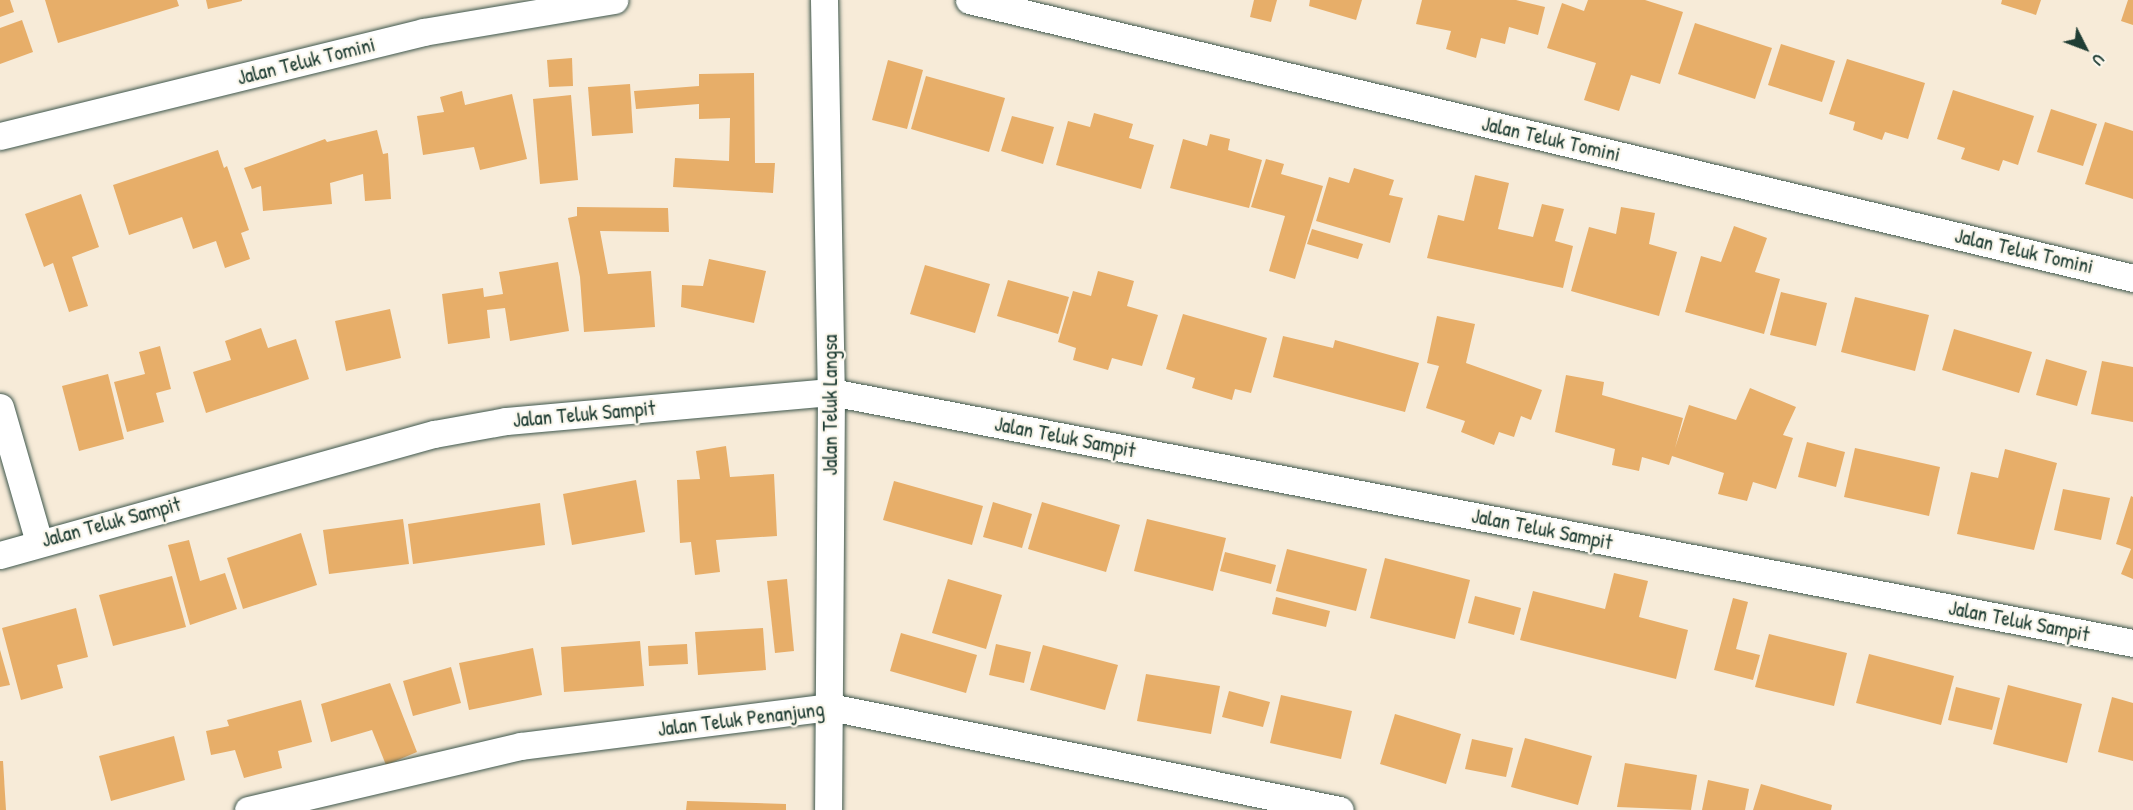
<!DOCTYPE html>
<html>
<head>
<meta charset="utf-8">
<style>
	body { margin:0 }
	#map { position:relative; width:2133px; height:810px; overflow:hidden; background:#f7ebd8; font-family:"Patrick Hand",sans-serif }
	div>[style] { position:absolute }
	.building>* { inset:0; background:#e7ae69 }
	.roads { filter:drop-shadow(0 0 2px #3f574d) drop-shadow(0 0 2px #3f574d) }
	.minor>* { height:27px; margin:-13.5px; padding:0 13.5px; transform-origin:13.5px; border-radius:13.5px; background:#fff }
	span { translate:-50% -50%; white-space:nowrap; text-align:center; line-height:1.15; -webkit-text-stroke:4.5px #fbf7ec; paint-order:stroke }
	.street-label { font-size:21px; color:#1f3d34 }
	.north { position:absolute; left:2055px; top:18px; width:60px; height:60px; -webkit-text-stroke:4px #fbf7ec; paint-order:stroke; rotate:132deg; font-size:16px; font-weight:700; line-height:24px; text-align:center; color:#1f3d34 }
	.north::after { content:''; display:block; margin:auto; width:21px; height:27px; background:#1f3d34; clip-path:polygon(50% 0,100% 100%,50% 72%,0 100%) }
</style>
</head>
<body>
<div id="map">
	<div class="building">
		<i style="clip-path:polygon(0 0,10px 0,14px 12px,0 17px)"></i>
		<i style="clip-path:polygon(45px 0,177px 0,179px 6px,58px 43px)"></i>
		<i style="clip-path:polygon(206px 0,242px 0,242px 1px,208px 9px)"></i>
		<i style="clip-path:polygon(1254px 0,1277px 0,1271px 22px,1250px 17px)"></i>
		<i style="clip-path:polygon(1310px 0,1362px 0,1356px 20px,1309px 6px)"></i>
		<i style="clip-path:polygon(1422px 0,1516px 0,1545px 7px,1538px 35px,1509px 27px,1505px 44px,1481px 38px,1476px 58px,1446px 49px,1451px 31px,1416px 24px)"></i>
		<i style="clip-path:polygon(1588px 0,1645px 0,1683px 12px,1660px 84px,1631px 75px,1619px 111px,1584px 100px,1596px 63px,1547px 48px,1562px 3px,1584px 11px)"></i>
		<i style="clip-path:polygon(2002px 0,2041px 0,2036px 15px,2001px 4px)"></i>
		<i style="clip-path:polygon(2128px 0,2133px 0,2133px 25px,2121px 21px)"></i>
		<i style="clip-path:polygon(22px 20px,33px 52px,0 64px,0 28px)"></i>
		<i style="clip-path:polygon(1695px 23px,1772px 48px,1755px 99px,1678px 74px)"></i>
		<i style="clip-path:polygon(1781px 44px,1835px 61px,1822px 102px,1768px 85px)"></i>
		<i style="clip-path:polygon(572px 58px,573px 86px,549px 87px,547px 60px)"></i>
		<i style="clip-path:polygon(1847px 59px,1925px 83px,1908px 139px,1885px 132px,1882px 140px,1853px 130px,1855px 122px,1829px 114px)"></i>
		<i style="clip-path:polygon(888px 60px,923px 70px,907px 129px,872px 120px)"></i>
		<i style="clip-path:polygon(754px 73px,755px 163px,775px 163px,773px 193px,673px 187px,675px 158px,729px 161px,730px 118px,699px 119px,699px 104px,636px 109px,634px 91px,699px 86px,699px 74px)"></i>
		<i style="clip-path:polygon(926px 76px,1005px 98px,989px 152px,911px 129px)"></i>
		<i style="clip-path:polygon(630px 84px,633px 133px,592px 136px,588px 87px)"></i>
		<i style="clip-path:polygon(1953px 90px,2034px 116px,2018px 165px,2003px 160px,1999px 171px,1961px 159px,1965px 148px,1937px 139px)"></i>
		<i style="clip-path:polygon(462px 91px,465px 105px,512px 94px,527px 159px,480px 170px,474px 147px,423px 155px,417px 116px,444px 112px,440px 97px)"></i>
		<i style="clip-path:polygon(571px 95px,578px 180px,540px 184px,533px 99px)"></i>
		<i style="clip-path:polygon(2051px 109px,2097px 124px,2083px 166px,2037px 152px)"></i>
		<i style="clip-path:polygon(1094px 113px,1133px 124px,1129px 138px,1154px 145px,1141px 189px,1056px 165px,1068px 121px,1090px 127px)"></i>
		<i style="clip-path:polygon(1012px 116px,1054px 127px,1043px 164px,1001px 151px)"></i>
		<i style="clip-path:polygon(2105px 122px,2133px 131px,2133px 199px,2085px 184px)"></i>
		<i style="clip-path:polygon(377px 130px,383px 154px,388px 153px,391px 199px,365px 201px,363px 174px,330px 183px,332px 204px,263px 211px,261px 186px,252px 189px,244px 168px,325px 139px,327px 142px)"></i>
		<i style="clip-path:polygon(1210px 134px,1230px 139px,1228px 150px,1262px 160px,1249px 208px,1170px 188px,1183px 139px,1207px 146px)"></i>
		<i style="clip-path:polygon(218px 150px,224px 168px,227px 166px,249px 230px,241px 233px,250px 259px,225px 268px,216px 241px,193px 249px,182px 217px,129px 235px,113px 185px)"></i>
		<i style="clip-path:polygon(1266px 159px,1284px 164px,1281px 174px,1323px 186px,1295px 279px,1269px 271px,1285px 216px,1251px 207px)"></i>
		<i style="clip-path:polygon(1354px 168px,1394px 180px,1389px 195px,1403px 198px,1390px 243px,1316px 221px,1329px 177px,1349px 183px)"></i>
		<i style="clip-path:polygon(1475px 175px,1509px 183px,1498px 229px,1533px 237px,1542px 204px,1564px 209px,1555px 241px,1573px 246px,1563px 288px,1427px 258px,1438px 215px,1464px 221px)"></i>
		<i style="clip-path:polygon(81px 194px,99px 247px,72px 257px,88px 306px,69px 312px,53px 263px,44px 267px,25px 214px)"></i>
		<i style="clip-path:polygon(577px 207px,668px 208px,669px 232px,600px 231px,608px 274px,651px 271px,655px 327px,584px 332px,580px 277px,568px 218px,577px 216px)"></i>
		<i style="clip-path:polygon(1621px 207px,1655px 213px,1649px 244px,1677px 252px,1659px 316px,1571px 291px,1589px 227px,1616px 234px)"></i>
		<i style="clip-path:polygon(1734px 226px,1767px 238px,1755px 272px,1780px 279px,1764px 334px,1685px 312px,1701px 256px,1721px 262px)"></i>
		<i style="clip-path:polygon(1312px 229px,1363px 244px,1358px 259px,1307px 244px)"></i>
		<i style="clip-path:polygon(709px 259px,766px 271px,754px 323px,681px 307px,682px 285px,703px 286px)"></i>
		<i style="clip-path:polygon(558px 262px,569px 331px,510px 341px,505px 308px,487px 310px,490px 338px,448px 344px,442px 294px,483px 288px,484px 297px,503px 294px,499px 272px)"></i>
		<i style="clip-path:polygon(925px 265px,990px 284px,975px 333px,910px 314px)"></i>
		<i style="clip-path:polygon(1098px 271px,1134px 281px,1127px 306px,1158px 315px,1142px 366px,1112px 358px,1108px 370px,1073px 360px,1076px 348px,1058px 342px,1073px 291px,1091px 296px)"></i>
		<i style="clip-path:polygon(1008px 280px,1069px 297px,1058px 334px,997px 316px)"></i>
		<i style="clip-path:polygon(1781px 292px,1827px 303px,1816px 346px,1770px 335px)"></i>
		<i style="clip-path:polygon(1855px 297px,1929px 315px,1915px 371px,1841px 352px)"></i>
		<i style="clip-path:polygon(390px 309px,401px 358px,346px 371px,335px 321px)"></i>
		<i style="clip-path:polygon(1183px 314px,1267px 338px,1251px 393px,1235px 389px,1232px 400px,1192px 388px,1195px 378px,1166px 369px)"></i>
		<i style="clip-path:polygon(1437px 316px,1475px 324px,1466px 363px,1542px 390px,1531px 420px,1521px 416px,1514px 437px,1499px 432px,1494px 445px,1461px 432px,1465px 421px,1426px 408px,1439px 366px,1427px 363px)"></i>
		<i style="clip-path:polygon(261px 328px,268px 348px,296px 339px,309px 379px,206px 413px,193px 372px,231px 360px,225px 341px)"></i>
		<i style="clip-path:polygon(1954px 329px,2032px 352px,2019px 393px,1942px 370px)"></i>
		<i style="clip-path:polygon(1283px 336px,1333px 348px,1335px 340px,1419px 363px,1405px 412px,1273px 377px)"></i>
		<i style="clip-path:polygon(160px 346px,171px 389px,156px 393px,164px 422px,127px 432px,114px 382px,145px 374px,139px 352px)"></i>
		<i style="clip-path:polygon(2046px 359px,2087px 371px,2077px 406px,2036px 395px)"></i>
		<i style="clip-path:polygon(2102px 361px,2133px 367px,2133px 422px,2091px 414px)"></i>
		<i style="clip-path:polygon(108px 374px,124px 439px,79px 451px,62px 386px)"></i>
		<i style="clip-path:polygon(1566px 375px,1604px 382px,1602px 395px,1683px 418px,1675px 448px,1689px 405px,1736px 420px,1750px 388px,1796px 407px,1783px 435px,1793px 438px,1776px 489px,1753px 482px,1747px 501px,1718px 494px,1724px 473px,1672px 456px,1669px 465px,1642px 457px,1639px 471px,1612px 465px,1615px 449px,1555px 432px)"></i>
		<i style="clip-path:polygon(1807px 442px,1845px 452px,1836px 487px,1798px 477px)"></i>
		<i style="clip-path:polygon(726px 446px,730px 477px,774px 474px,777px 536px,716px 540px,720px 572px,695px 575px,691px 542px,680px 543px,677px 480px,700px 479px,696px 451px)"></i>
		<i style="clip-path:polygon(1855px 448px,1940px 467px,1929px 516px,1844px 497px)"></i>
		<i style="clip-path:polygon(2005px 449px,2057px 463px,2034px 550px,1957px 534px,1971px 472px,1998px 478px)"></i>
		<i style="clip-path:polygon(636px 480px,645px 532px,572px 545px,563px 494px)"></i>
		<i style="clip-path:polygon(894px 481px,983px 506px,972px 545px,883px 520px)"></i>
		<i style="clip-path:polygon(2063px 489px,2110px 498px,2101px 540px,2054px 530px)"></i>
		<i style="clip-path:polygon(2131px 496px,2133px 497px,2133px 579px,2121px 574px,2131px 549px,2116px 544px)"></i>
		<i style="clip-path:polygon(993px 502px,1032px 514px,1022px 548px,983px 537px)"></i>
		<i style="clip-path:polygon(1042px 502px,1120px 525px,1106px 572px,1028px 549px)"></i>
		<i style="clip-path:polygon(540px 503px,545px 545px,413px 564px,408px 524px)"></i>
		<i style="clip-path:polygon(403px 519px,409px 564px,329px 574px,323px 530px)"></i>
		<i style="clip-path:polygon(1147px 519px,1226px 538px,1213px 591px,1134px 571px)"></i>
		<i style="clip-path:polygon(301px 533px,317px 585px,243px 609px,227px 558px)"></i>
		<i style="clip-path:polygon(189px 540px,200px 581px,225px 573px,237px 609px,190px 625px,168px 545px)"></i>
		<i style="clip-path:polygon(1287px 549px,1367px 569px,1356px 611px,1276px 591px)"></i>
		<i style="clip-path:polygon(1225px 552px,1276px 565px,1271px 584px,1220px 571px)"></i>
		<i style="clip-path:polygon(1385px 558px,1470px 580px,1455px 639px,1370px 618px)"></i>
		<i style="clip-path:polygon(1614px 573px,1648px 581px,1639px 617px,1688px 630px,1676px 679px,1520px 640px,1533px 591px,1605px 609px)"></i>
		<i style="clip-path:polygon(172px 576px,186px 627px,113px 646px,99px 595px)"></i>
		<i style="clip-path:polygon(787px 579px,794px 651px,775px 653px,767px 581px)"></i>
		<i style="clip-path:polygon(948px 579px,1002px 595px,986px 649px,932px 633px)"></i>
		<i style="clip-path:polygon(1475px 596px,1521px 608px,1514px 635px,1468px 623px)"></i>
		<i style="clip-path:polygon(1276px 597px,1330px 611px,1326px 627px,1272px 614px)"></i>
		<i style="clip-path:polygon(1733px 598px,1748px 602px,1736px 649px,1760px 655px,1753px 680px,1714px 670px)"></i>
		<i style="clip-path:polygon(76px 608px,88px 657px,57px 665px,63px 688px,21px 700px,2px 628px)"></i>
		<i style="clip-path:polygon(763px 628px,766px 670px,698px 675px,695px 632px)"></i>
		<i style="clip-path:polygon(901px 633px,977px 655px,966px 693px,890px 671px)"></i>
		<i style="clip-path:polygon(1769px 634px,1847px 653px,1834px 706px,1755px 687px)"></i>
		<i style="clip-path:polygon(640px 641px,644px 686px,564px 692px,561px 647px)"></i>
		<i style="clip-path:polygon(687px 644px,688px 664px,649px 666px,648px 646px)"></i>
		<i style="clip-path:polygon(996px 644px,1031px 652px,1024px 683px,989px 675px)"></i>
		<i style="clip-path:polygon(1043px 645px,1118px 665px,1105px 710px,1030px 690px)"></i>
		<i style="clip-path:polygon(533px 648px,542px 695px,469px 710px,459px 663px)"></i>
		<i style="clip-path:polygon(0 650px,10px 685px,0 687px)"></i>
		<i style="clip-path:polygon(1869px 654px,1954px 676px,1941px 725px,1856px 703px)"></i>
		<i style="clip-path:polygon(451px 667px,461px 703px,413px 716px,403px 681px)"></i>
		<i style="clip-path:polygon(1146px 674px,1220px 686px,1211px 734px,1137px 721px)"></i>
		<i style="clip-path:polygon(390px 683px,417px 752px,386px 765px,372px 730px,331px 742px,321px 704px)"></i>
		<i style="clip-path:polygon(2008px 685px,2082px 704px,2067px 763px,1993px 744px)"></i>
		<i style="clip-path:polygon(1956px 687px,2000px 698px,1992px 730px,1948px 720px)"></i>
		<i style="clip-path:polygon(1229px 691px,1270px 702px,1263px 727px,1222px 717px)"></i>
		<i style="clip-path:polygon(1281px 695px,1352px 711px,1341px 759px,1270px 743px)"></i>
		<i style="clip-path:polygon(2112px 697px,2133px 703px,2133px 761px,2098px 752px)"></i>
		<i style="clip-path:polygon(301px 700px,312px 742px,278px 751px,282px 768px,244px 778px,235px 750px,211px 755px,206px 731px,229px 726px,227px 720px)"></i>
		<i style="clip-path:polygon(1395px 714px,1461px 734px,1446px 784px,1380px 764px)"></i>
		<i style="clip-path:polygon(174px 736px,185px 780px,111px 801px,99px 756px)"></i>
		<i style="clip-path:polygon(1525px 738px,1592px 756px,1578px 805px,1511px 787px)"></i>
		<i style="clip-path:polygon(1472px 739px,1513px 748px,1506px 777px,1465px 769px)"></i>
		<i style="clip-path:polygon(0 761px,3px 761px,6px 810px,0 810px)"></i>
		<i style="clip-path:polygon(1625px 763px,1697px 775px,1691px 810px,1617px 807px)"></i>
		<i style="clip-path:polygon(1708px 780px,1749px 789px,1745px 810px,1702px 810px)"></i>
		<i style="clip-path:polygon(1761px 784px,1832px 805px,1831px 810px,1753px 810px)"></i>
		<i style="clip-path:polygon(687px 801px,786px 804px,786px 810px,686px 810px)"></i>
	</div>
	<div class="roads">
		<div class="minor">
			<i style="left:824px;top:0;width:392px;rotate:89deg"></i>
			<i style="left:831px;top:392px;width:418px;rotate:90.4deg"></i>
			<i style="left:969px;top:0;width:1197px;rotate:13.43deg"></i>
			<i style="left:0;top:136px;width:436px;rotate:-13.8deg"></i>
			<i style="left:423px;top:32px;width:194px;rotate:-9.5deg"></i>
			<i style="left:0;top:407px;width:141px;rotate:73.9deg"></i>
			<i style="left:0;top:555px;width:451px;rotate:-15.6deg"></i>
			<i style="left:434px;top:434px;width:73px;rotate:-10.2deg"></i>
			<i style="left:506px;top:421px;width:326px;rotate:-5.1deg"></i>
			<i style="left:831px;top:392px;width:1326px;rotate:10.91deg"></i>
			<i style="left:248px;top:810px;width:280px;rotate:-13.2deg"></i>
			<i style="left:521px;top:746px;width:311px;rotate:-7.2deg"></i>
			<i style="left:830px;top:707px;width:520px;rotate:11.42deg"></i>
		</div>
	</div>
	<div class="street-label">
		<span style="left:306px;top:61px;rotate:-14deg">Jalan Teluk Tomini</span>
		<span style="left:1551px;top:139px;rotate:13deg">Jalan Teluk Tomini</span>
		<span style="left:2024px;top:251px;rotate:13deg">Jalan Teluk Tomini</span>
		<span style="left:830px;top:405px;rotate:-90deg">Jalan Teluk Langsa</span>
		<span style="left:584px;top:414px;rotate:-5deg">Jalan Teluk Sampit</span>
		<span style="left:1065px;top:437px;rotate:11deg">Jalan Teluk Sampit</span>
		<span style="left:111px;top:522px;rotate:-15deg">Jalan Teluk Sampit</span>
		<span style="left:1542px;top:529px;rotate:11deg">Jalan Teluk Sampit</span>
		<span style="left:2019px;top:621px;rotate:11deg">Jalan Teluk Sampit</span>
		<span style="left:741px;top:719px;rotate:-7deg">Jalan Teluk Penanjung</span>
	</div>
	<div class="north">U</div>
</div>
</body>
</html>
